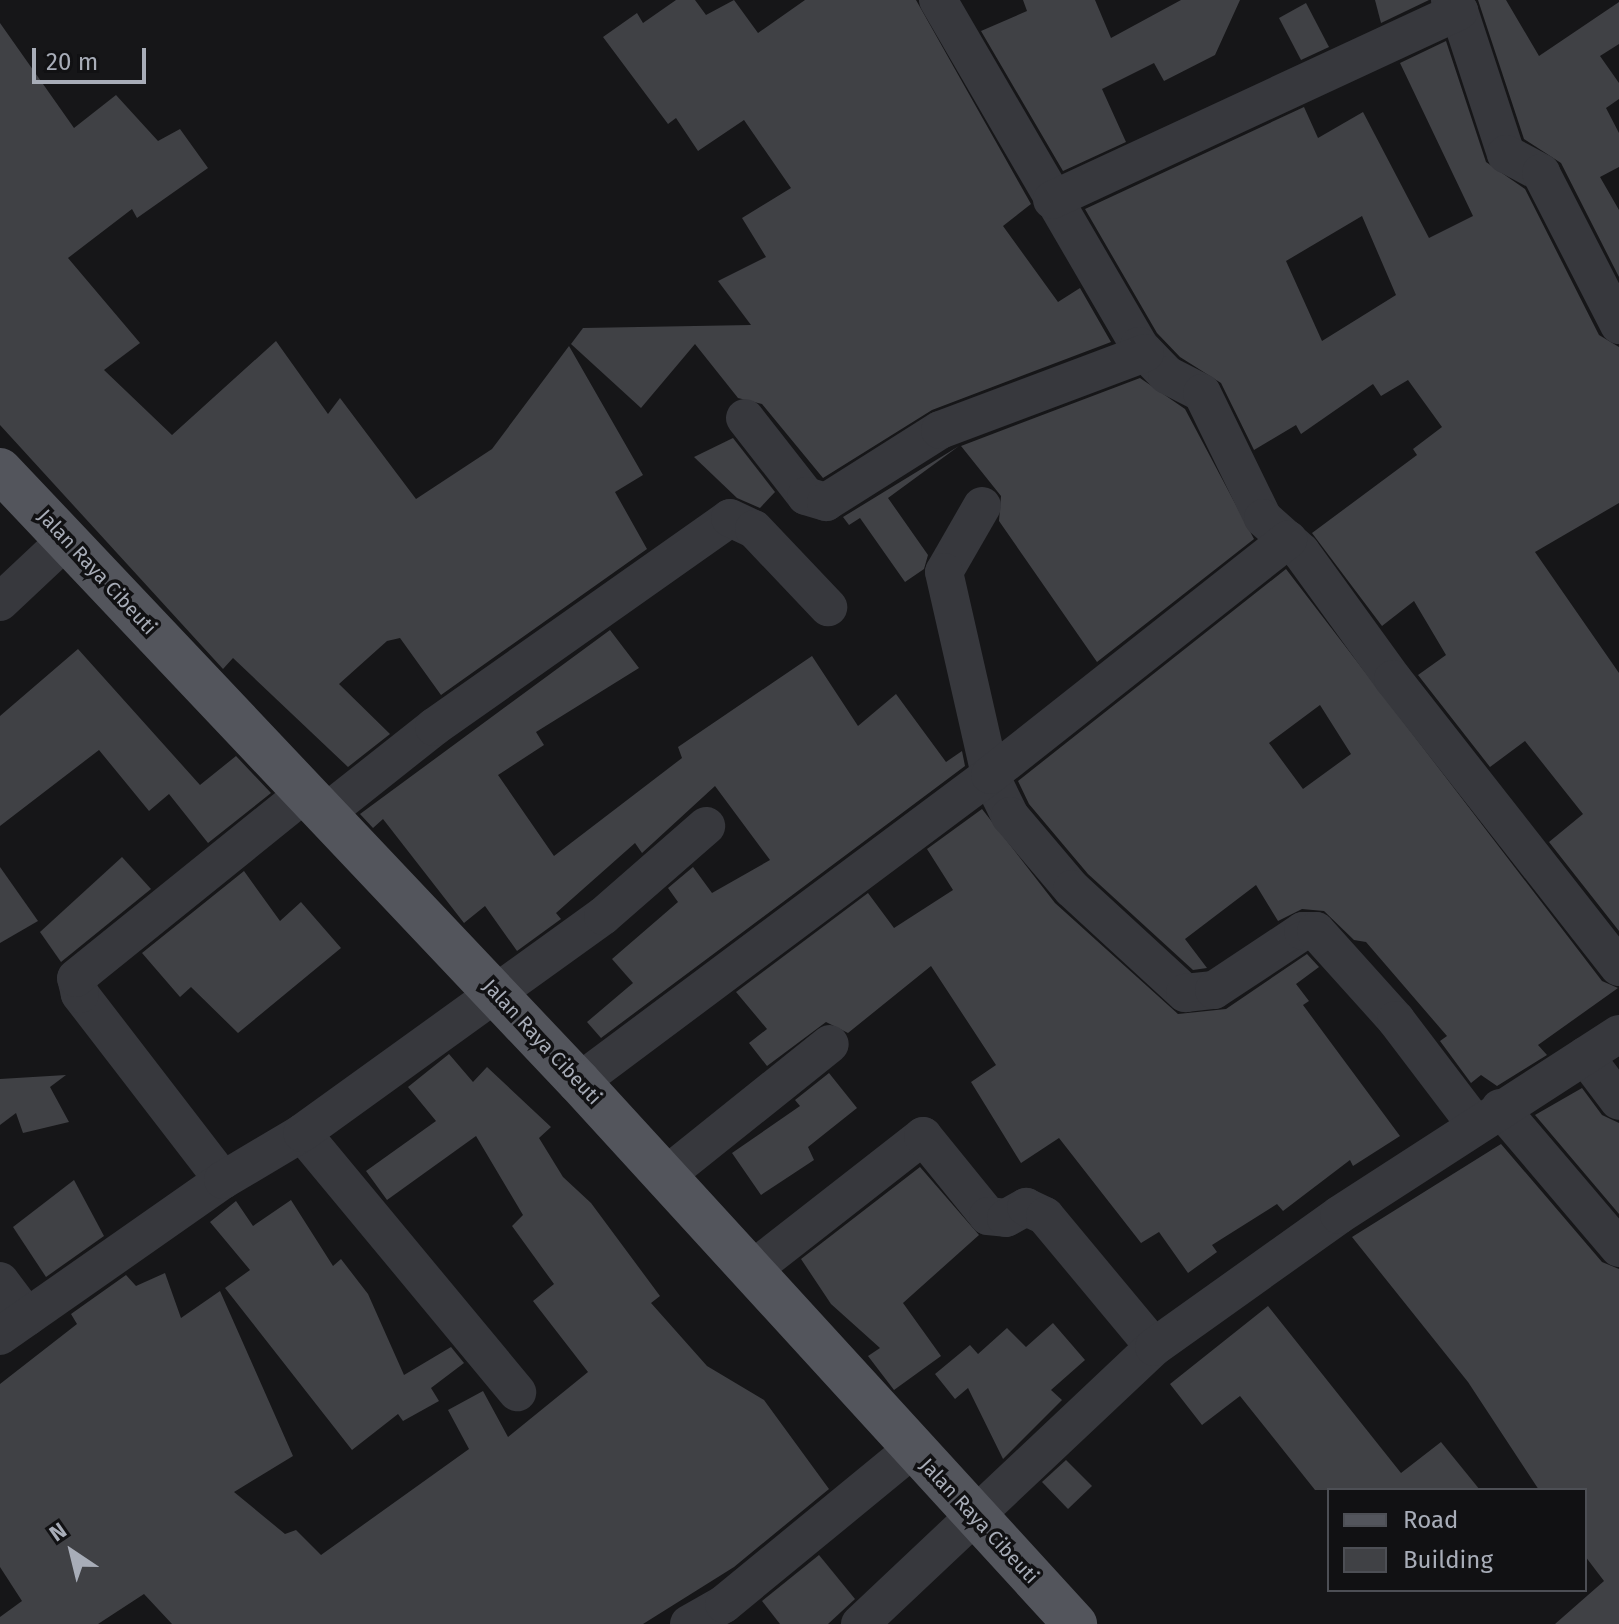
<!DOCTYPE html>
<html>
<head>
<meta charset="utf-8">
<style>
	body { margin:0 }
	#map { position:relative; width:1619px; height:1624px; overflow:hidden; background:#161618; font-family:"Fira Sans",sans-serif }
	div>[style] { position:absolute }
	.building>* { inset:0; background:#404145 }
	.minor>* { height:38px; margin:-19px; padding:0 19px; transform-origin:19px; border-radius:19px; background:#37383d }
	.major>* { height:44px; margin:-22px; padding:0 22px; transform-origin:22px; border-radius:22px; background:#53555c }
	span { translate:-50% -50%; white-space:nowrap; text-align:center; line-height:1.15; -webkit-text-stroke:7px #111113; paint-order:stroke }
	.street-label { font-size:20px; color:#a8adb8 }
	.legend { position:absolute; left:1327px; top:1488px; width:260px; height:104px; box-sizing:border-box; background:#111113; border:2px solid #4d4f55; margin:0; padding:10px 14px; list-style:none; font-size:24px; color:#a8adb8 }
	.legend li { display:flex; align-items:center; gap:16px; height:40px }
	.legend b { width:40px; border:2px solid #4d4f55 }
	.north { position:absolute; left:32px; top:1512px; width:80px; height:80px; -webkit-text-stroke:6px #111113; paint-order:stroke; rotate:325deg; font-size:22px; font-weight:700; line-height:32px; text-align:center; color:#a8adb8 }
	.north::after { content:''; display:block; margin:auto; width:28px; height:36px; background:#a8adb8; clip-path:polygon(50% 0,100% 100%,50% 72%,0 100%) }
	.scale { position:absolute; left:32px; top:48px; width:114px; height:36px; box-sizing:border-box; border:4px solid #a8adb8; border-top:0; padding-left:10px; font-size:24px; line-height:28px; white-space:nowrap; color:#a8adb8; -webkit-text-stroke:6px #111113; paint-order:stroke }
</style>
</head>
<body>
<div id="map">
	<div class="building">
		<i style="clip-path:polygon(676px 0,695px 0,706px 15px,734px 0,758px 33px,805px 0,916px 0,1031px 204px,1003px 226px,1058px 302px,1080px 288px,1111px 342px,932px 410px,823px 478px,762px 404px,738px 398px,695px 344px,641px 408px,571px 344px,583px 328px,751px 325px,718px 281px,766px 257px,742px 218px,791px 188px,744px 120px,698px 151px,676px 118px,668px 124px,603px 37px,637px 13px,643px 23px)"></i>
		<i style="clip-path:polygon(1023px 0,1095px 0,1111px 38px,1181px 0,1240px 0,1215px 55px,1164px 81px,1154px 63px,1102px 89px,1126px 142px,1063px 171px,981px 31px,1027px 11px)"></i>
		<i style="clip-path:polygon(1375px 0,1429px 0,1381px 23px)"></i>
		<i style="clip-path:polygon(1478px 0,1506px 0,1539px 56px,1619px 2px,1619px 44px,1600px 56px,1619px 83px,1619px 99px,1606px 108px,1619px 133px,1619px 167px,1600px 177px,1619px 210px,1619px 277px,1561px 163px,1524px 139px)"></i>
		<i style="clip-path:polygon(1306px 3px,1329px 47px,1301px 60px,1279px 18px)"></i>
		<i style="clip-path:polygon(0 23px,74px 128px,116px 95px,158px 141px,180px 129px,208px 168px,137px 218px,132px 209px,68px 258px,140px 343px,104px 370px,172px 435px,276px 341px,328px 414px,340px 398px,416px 499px,492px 449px,569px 346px,643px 475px,615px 492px,647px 549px,441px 695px,400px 638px,387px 641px,339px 684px,390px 734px,348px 767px,233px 658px,223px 669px,0 425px)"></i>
		<i style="clip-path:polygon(evenodd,1446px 41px,1486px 162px,1525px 189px,1599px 335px,1619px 347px,1619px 503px,1535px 552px,1619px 673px,1619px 931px,1549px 842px,1583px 814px,1525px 741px,1490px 767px,1418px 675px,1446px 655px,1414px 601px,1382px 626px,1312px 533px,1417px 455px,1413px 449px,1442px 427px,1408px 380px,1381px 396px,1373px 384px,1301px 434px,1296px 425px,1254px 450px,1221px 383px,1180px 357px,1157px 333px,1085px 209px,1304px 107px,1318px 138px,1363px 112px,1429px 238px,1473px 216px,1400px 63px,1446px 41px,1362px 216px,1396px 295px,1322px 341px,1286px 261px,1362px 216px)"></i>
		<i style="clip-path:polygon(1140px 378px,1185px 409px,1254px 539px,1097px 662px,999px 521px,1001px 496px,961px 446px)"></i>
		<i style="clip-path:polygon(733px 438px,775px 492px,760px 508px,737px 498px,694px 457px)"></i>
		<i style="clip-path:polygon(959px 446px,888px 498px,928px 555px,924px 569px,905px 582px,860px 518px,849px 525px,843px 517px)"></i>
		<i style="clip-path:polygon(evenodd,1286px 569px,1602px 981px,1618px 988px,1538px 1045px,1547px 1055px,1497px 1086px,1481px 1075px,1471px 1083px,1440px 1041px,1447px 1036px,1366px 942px,1354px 940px,1324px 911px,1302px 909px,1278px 921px,1256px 885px,1185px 939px,1207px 968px,1193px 970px,1088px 874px,1029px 804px,1018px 781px,1286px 569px,1320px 705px,1351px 754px,1303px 789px,1269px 743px,1320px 705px)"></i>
		<i style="clip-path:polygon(610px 630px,639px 668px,536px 732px,544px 745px,498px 775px,554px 856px,682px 758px,678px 747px,812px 656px,858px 726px,896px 694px,946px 762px,962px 751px,965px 766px,601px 1038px,587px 1022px,633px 983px,612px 959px,678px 902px,668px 888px,693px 867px,712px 893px,770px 860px,715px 786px,642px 853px,635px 843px,556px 913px,561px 919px,517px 951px,485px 906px,464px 923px,383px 819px,373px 828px,360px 814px)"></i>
		<i style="clip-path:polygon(78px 649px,200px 785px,236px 756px,271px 793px,208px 843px,169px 794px,149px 811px,99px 750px,0 826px,0 716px)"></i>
		<i style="clip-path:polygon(982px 809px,1055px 903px,1178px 1014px,1226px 1009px,1307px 954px,1319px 967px,1296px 984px,1309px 1001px,1303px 1005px,1400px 1136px,1353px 1166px,1350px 1160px,1283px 1211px,1277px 1204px,1212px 1245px,1217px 1252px,1188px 1273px,1159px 1232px,1141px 1243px,1059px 1138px,1021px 1163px,971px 1082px,996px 1065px,931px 966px,848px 1033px,826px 1022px,767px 1066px,749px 1043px,767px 1029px,736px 992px,868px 893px,894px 928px,953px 890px,927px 849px)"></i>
		<i style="clip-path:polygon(122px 857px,151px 889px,61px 962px,40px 932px)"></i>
		<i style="clip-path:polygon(0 867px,38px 921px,0 943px)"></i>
		<i style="clip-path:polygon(244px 871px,280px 921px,301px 902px,341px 948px,238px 1033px,191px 987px,180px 997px,142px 953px)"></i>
		<i style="clip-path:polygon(449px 1054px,473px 1082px,487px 1067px,551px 1127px,539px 1138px,563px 1177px,591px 1203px,660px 1296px,651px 1303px,707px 1366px,764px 1400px,829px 1489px,734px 1567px,643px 1624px,172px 1624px,144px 1594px,98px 1624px,0 1624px,0 1617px,22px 1601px,0 1567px,0 1384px,77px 1324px,71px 1314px,126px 1275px,136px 1286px,165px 1273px,181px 1318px,220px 1291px,293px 1456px,234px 1492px,285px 1534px,296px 1530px,321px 1555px,469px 1449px,448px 1410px,483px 1391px,508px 1437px,588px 1372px,533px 1301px,554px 1284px,512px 1226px,523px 1215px,476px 1136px,387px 1200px,366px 1171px,436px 1121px,408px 1087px)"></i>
		<i style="clip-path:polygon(829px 1073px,857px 1108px,808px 1147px,814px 1160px,761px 1195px,732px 1153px,800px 1106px,795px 1100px)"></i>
		<i style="clip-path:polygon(66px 1075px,50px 1087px,69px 1122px,23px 1133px,16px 1113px,0 1125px,0 1079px)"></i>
		<i style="clip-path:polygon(1582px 1088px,1602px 1115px,1619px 1123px,1619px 1214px,1535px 1115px)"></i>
		<i style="clip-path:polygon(1501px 1144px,1602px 1262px,1619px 1269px,1619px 1624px,1555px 1624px,1604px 1581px,1585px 1556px,1585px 1490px,1539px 1490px,1468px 1382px,1352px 1237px)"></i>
		<i style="clip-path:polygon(920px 1167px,979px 1235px,903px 1303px,941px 1356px,894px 1390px,868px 1356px,880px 1348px,831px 1304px,801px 1259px)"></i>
		<i style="clip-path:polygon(74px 1180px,104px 1236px,46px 1277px,13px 1227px)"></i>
		<i style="clip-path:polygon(291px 1200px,333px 1266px,341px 1259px,368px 1294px,404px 1375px,451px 1347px,464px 1363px,431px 1388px,439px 1401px,403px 1421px,398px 1414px,352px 1450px,225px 1288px,250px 1270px,210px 1222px,236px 1201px,253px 1226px)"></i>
		<i style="clip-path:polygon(1268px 1306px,1401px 1473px,1441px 1442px,1480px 1490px,1315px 1490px,1240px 1396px,1202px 1425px,1170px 1384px)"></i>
		<i style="clip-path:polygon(1053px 1323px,1085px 1360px,1051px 1390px,1062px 1400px,1003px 1459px,968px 1388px,955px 1399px,935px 1374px,970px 1345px,978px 1354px,1007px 1328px,1026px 1347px)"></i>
		<i style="clip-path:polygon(1066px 1460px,1092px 1486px,1068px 1509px,1042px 1482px)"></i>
		<i style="clip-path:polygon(819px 1555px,855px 1599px,828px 1624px,780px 1624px,762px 1601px)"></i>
	</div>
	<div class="minor">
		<i style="left:938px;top:0;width:400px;rotate:59.8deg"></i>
		<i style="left:1139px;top:346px;width:40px;rotate:46deg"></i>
		<i style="left:1167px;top:375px;width:39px;rotate:27deg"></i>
		<i style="left:1202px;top:393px;width:139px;rotate:64deg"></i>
		<i style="left:1263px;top:518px;width:51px;rotate:41.8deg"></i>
		<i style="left:1301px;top:552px;width:157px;rotate:54.1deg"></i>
		<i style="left:1393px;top:679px;width:366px;rotate:51.9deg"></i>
		<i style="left:1450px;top:0;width:14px;rotate:51deg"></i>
		<i style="left:1459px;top:11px;width:151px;rotate:71.8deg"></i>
		<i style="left:1506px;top:154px;width:40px;rotate:28deg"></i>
		<i style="left:1541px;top:173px;width:171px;rotate:62.8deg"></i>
		<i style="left:1052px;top:200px;width:449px;rotate:-24.9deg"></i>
		<i style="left:745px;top:418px;width:99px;rotate:52deg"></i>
		<i style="left:806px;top:496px;width:21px;rotate:17deg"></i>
		<i style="left:826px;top:502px;width:135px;rotate:-32.3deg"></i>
		<i style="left:940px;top:430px;width:219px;rotate:-20.6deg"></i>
		<i style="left:982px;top:506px;width:76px;rotate:119.9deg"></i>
		<i style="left:944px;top:572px;width:208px;rotate:77.2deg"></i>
		<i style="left:990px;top:775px;width:46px;rotate:64deg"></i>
		<i style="left:1010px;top:816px;width:96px;rotate:49.7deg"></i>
		<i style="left:1072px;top:889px;width:154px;rotate:42.6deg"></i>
		<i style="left:1185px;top:993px;width:29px;rotate:-6deg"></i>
		<i style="left:1214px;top:990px;width:107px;rotate:-33.5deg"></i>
		<i style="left:1303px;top:931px;width:13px"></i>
		<i style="left:1316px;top:931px;width:120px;rotate:48deg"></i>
		<i style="left:1396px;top:1020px;width:131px;rotate:52.8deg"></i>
		<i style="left:0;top:602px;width:92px;rotate:-43.2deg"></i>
		<i style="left:323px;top:815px;width:142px;rotate:-38.4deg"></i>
		<i style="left:434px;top:727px;width:362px;rotate:-35.2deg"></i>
		<i style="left:730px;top:518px;width:26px;rotate:25deg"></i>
		<i style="left:754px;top:529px;width:108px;rotate:46.5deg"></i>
		<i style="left:1585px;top:1056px;width:56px;rotate:52.9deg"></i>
		<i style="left:579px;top:1082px;width:513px;rotate:-36.76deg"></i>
		<i style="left:990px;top:775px;width:380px;rotate:-38.3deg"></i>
		<i style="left:1500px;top:1108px;width:184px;rotate:49.6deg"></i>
		<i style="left:302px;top:1133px;width:337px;rotate:50.3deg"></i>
		<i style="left:665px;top:1176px;width:211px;rotate:-38.7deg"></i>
		<i style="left:223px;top:1180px;width:235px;rotate:-127.6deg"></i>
		<i style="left:80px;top:994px;width:16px;rotate:-104deg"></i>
		<i style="left:76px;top:978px;width:293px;rotate:-38.9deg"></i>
		<i style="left:753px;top:1269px;width:216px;rotate:-38deg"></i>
		<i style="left:923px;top:1136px;width:103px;rotate:50.9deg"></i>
		<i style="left:988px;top:1216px;width:18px;rotate:6deg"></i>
		<i style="left:1006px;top:1218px;width:23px;rotate:-29deg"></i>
		<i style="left:1026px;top:1207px;width:21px;rotate:25deg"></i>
		<i style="left:1045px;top:1216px;width:170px;rotate:50.2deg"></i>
		<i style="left:0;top:1281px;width:45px;rotate:53.1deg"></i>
		<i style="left:0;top:1336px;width:272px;rotate:-35deg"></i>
		<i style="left:223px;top:1180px;width:92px;rotate:-30.7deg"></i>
		<i style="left:302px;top:1133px;width:371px;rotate:-35.8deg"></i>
		<i style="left:603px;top:916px;width:137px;rotate:-41.1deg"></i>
		<i style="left:689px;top:1624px;width:40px;rotate:-29.7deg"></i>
		<i style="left:724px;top:1604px;width:244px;rotate:-39.4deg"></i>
		<i style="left:860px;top:1624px;width:404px;rotate:-43.3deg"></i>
		<i style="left:1154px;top:1347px;width:227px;rotate:-35.5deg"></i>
		<i style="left:1339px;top:1215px;width:333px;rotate:-32.9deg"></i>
	</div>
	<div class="major">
		<i style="left:0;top:470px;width:842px;rotate:46.59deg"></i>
		<i style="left:579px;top:1082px;width:735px;rotate:47.54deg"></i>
	</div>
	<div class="street-label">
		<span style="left:97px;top:572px;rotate:47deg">Jalan Raya Cibeuti</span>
		<span style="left:542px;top:1042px;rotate:47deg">Jalan Raya Cibeuti</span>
		<span style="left:979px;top:1521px;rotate:47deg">Jalan Raya Cibeuti</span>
	</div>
	<ul class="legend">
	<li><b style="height:10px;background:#53555c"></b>Road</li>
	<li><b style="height:22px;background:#404145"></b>Building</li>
	</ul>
	<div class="north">N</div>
	<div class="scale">20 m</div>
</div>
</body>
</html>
